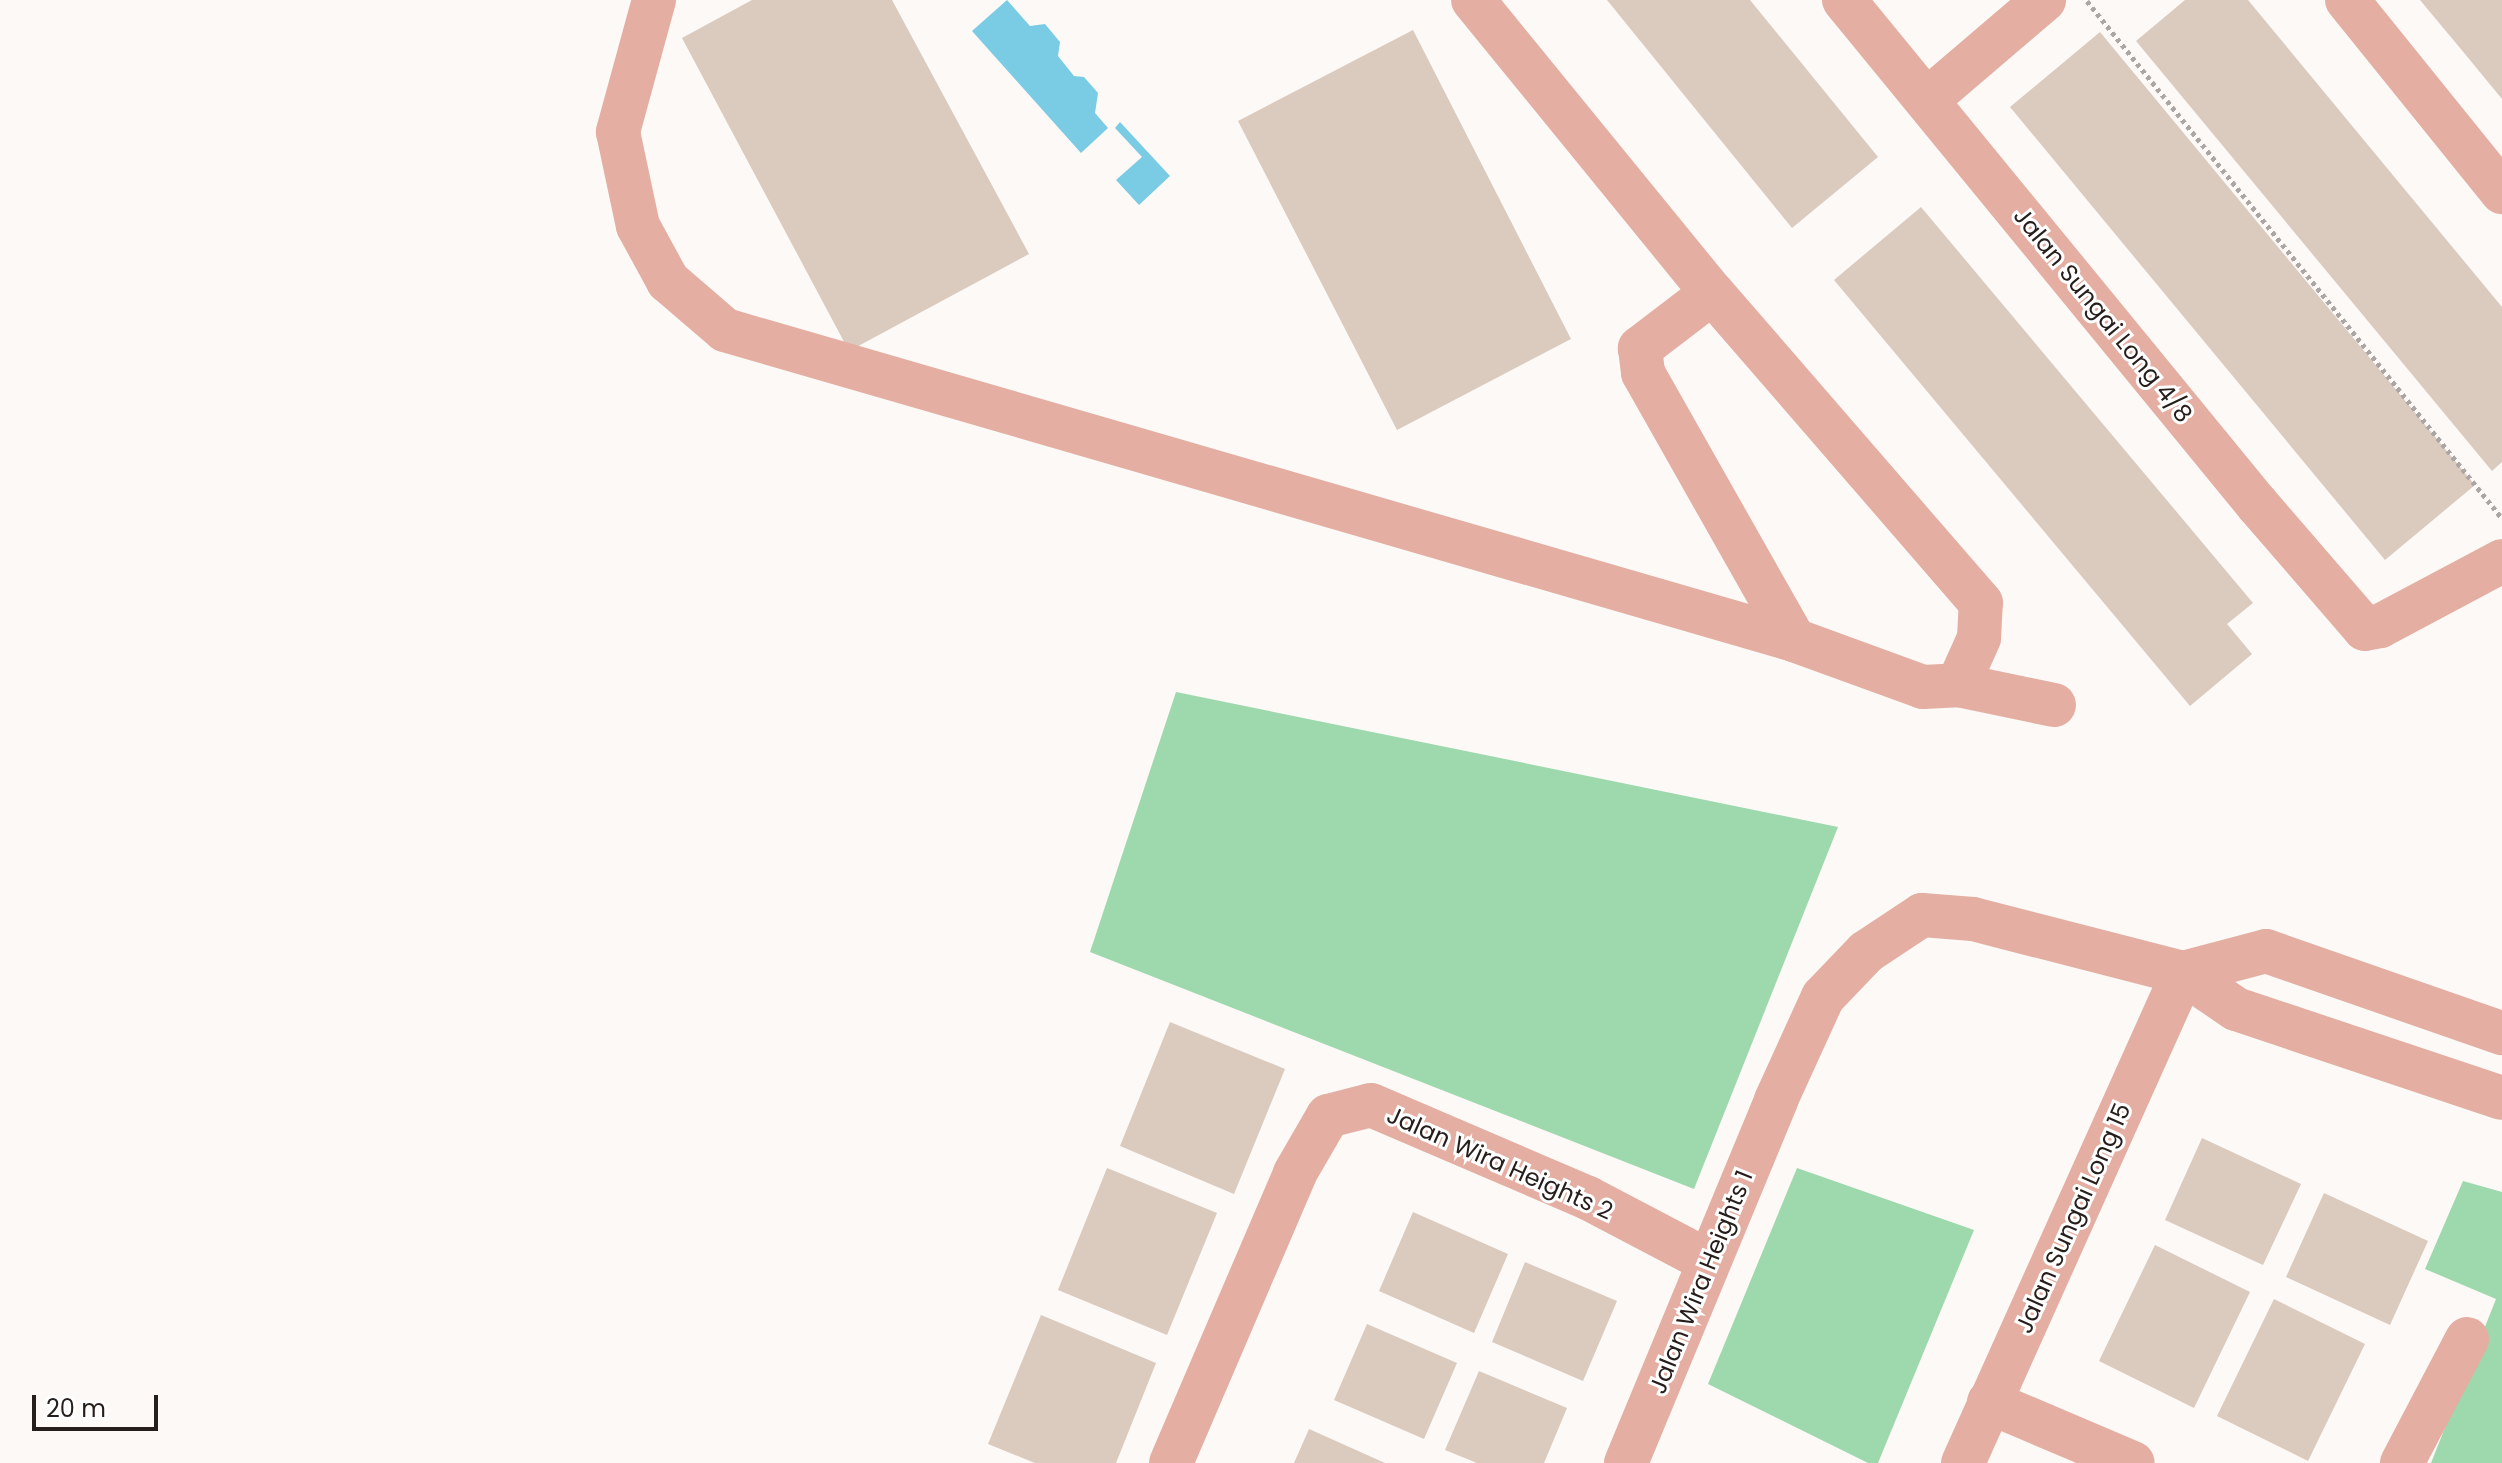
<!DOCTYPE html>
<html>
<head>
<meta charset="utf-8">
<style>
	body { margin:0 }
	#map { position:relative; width:2502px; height:1463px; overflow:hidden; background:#fcf9f6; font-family:Poppins,sans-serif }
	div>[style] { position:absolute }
	.green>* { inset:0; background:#9ed8ad }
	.water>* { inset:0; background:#7acce5 }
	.building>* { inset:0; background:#dbcabe }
	.path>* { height:5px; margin-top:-2.5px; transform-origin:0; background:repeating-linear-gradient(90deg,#aba6a3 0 4px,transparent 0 8px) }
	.minor>* { height:44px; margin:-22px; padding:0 22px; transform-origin:22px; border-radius:22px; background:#e4aea2 }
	span { translate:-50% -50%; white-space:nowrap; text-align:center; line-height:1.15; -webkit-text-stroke:6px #fff; paint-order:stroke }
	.street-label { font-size:24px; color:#251e1a }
	.scale { position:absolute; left:32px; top:1395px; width:126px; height:36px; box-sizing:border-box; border:4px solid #251e1a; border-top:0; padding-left:10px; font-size:24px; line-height:28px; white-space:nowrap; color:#251e1a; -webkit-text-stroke:6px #fff; paint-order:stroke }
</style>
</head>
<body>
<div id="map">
	<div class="green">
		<i style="clip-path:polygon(1176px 692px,1838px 827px,1694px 1189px,1090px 952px)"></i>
		<i style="clip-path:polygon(1797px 1168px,1974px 1230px,1878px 1463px,1868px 1463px,1708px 1384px)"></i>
		<i style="clip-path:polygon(2463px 1181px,2502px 1192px,2502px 1463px,2431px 1463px,2496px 1299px,2425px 1269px)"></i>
	</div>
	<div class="water">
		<i style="clip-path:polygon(1007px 0,1030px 26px,1045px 24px,1060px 42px,1058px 56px,1074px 76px,1084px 77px,1098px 93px,1095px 113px,1108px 128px,1081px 153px,972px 31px)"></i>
		<i style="clip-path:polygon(1120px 122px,1170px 176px,1139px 205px,1116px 180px,1142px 157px,1115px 128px)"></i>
	</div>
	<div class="building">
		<i style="clip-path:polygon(752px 0,892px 0,1029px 254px,849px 351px,682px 38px)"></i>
		<i style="clip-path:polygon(1607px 0,1750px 0,1878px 157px,1792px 228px)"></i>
		<i style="clip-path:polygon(2185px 0,2248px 0,2502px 307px,2502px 462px,2492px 471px,2136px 41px)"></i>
		<i style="clip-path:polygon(2420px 0,2502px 0,2502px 99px,2465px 54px)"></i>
		<i style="clip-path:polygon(1413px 30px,1571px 339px,1397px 430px,1238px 121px)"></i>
		<i style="clip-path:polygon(2100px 32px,2475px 485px,2385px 560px,2010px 107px)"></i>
		<i style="clip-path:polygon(1921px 207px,2253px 603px,2227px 624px,2252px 654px,2190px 706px,1834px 280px)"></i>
		<i style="clip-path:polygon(1170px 1022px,1285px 1069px,1234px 1194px,1120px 1146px)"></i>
		<i style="clip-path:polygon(2202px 1138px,2301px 1184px,2263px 1265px,2165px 1220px)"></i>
		<i style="clip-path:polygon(1107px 1168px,1217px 1213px,1167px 1335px,1058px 1290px)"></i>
		<i style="clip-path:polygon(2324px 1193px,2428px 1241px,2390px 1325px,2286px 1277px)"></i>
		<i style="clip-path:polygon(1413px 1212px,1508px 1254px,1474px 1333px,1379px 1291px)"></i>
		<i style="clip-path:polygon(2155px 1245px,2250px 1292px,2194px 1408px,2099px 1361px)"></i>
		<i style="clip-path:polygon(1525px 1262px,1617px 1301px,1583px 1381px,1492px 1342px)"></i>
		<i style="clip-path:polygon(2274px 1299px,2365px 1344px,2308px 1461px,2217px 1416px)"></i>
		<i style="clip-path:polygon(1041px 1315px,1156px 1363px,1116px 1463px,1035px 1463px,988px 1444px)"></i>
		<i style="clip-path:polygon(1367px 1324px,1457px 1363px,1424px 1439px,1334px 1400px)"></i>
		<i style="clip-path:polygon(1479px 1371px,1567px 1408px,1544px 1463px,1477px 1463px,1445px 1450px)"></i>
		<i style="clip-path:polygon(1309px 1429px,1385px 1463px,1294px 1463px)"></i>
	</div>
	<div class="path">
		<i style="left:2087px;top:1px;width:662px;rotate:51.26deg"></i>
	</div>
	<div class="minor">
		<i style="left:654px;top:0;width:137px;rotate:105.3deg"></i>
		<i style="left:618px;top:132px;width:96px;rotate:78deg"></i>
		<i style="left:638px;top:226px;width:63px;rotate:61.4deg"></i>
		<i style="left:668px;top:281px;width:75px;rotate:40.7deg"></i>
		<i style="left:725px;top:330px;width:1113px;rotate:16.17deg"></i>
		<i style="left:1794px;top:640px;width:137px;rotate:20deg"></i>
		<i style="left:1923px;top:687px;width:35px;rotate:-3deg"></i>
		<i style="left:1958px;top:685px;width:51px;rotate:-65.9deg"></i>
		<i style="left:1979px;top:638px;width:35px;rotate:-87deg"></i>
		<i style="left:1981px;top:603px;width:410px;rotate:-130.9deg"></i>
		<i style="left:1712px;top:293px;width:378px;rotate:-129.2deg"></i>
		<i style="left:1844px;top:0;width:652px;rotate:50.67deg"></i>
		<i style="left:2257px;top:504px;width:165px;rotate:49.2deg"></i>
		<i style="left:2365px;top:629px;width:15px;rotate:-11deg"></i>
		<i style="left:2380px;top:626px;width:138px;rotate:-28deg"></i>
		<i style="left:2347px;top:0;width:247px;rotate:51.1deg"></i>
		<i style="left:1927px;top:100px;width:154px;rotate:-40.5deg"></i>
		<i style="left:1712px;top:293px;width:91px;rotate:142.6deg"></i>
		<i style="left:1640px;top:348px;width:25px;rotate:83deg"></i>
		<i style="left:1643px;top:373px;width:307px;rotate:60.5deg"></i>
		<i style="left:1958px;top:685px;width:98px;rotate:11.8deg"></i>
		<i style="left:2183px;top:973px;width:86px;rotate:-14.8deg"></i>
		<i style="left:2266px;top:951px;width:250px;rotate:19.2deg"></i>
		<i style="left:1989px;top:1402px;width:156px;rotate:23deg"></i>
		<i style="left:1171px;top:1463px;width:315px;rotate:-66.8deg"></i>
		<i style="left:1295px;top:1173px;width:66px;rotate:-59.9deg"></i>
		<i style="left:1328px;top:1116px;width:44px;rotate:-14.3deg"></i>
		<i style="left:1371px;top:1105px;width:236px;rotate:23.2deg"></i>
		<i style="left:1588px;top:1198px;width:136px;rotate:27.7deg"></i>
		<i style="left:1626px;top:1463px;width:393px;rotate:-67.5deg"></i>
		<i style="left:1776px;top:1100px;width:113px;rotate:-65.5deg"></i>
		<i style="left:1823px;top:997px;width:62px;rotate:-46.3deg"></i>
		<i style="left:1866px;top:952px;width:67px;rotate:-33.5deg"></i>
		<i style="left:1922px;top:915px;width:51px;rotate:4.5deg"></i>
		<i style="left:1973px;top:919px;width:217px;rotate:14.4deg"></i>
		<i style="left:2183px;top:973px;width:64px;rotate:34.2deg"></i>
		<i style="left:2236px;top:1009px;width:280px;rotate:18.5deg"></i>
		<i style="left:1963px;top:1463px;width:537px;rotate:-65.82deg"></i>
		<i style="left:2402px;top:1463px;width:140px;rotate:-62.3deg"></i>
	</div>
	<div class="street-label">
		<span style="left:2103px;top:315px;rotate:51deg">Jalan Sungai Long 4/8</span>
		<span style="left:1500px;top:1163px;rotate:24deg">Jalan Wira Heights 2</span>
		<span style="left:2073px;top:1218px;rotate:-66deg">Jalan Sungai Long 15</span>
		<span style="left:1701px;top:1282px;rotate:-68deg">Jalan Wira Heights 1</span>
	</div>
	<div class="scale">20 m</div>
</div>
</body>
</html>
